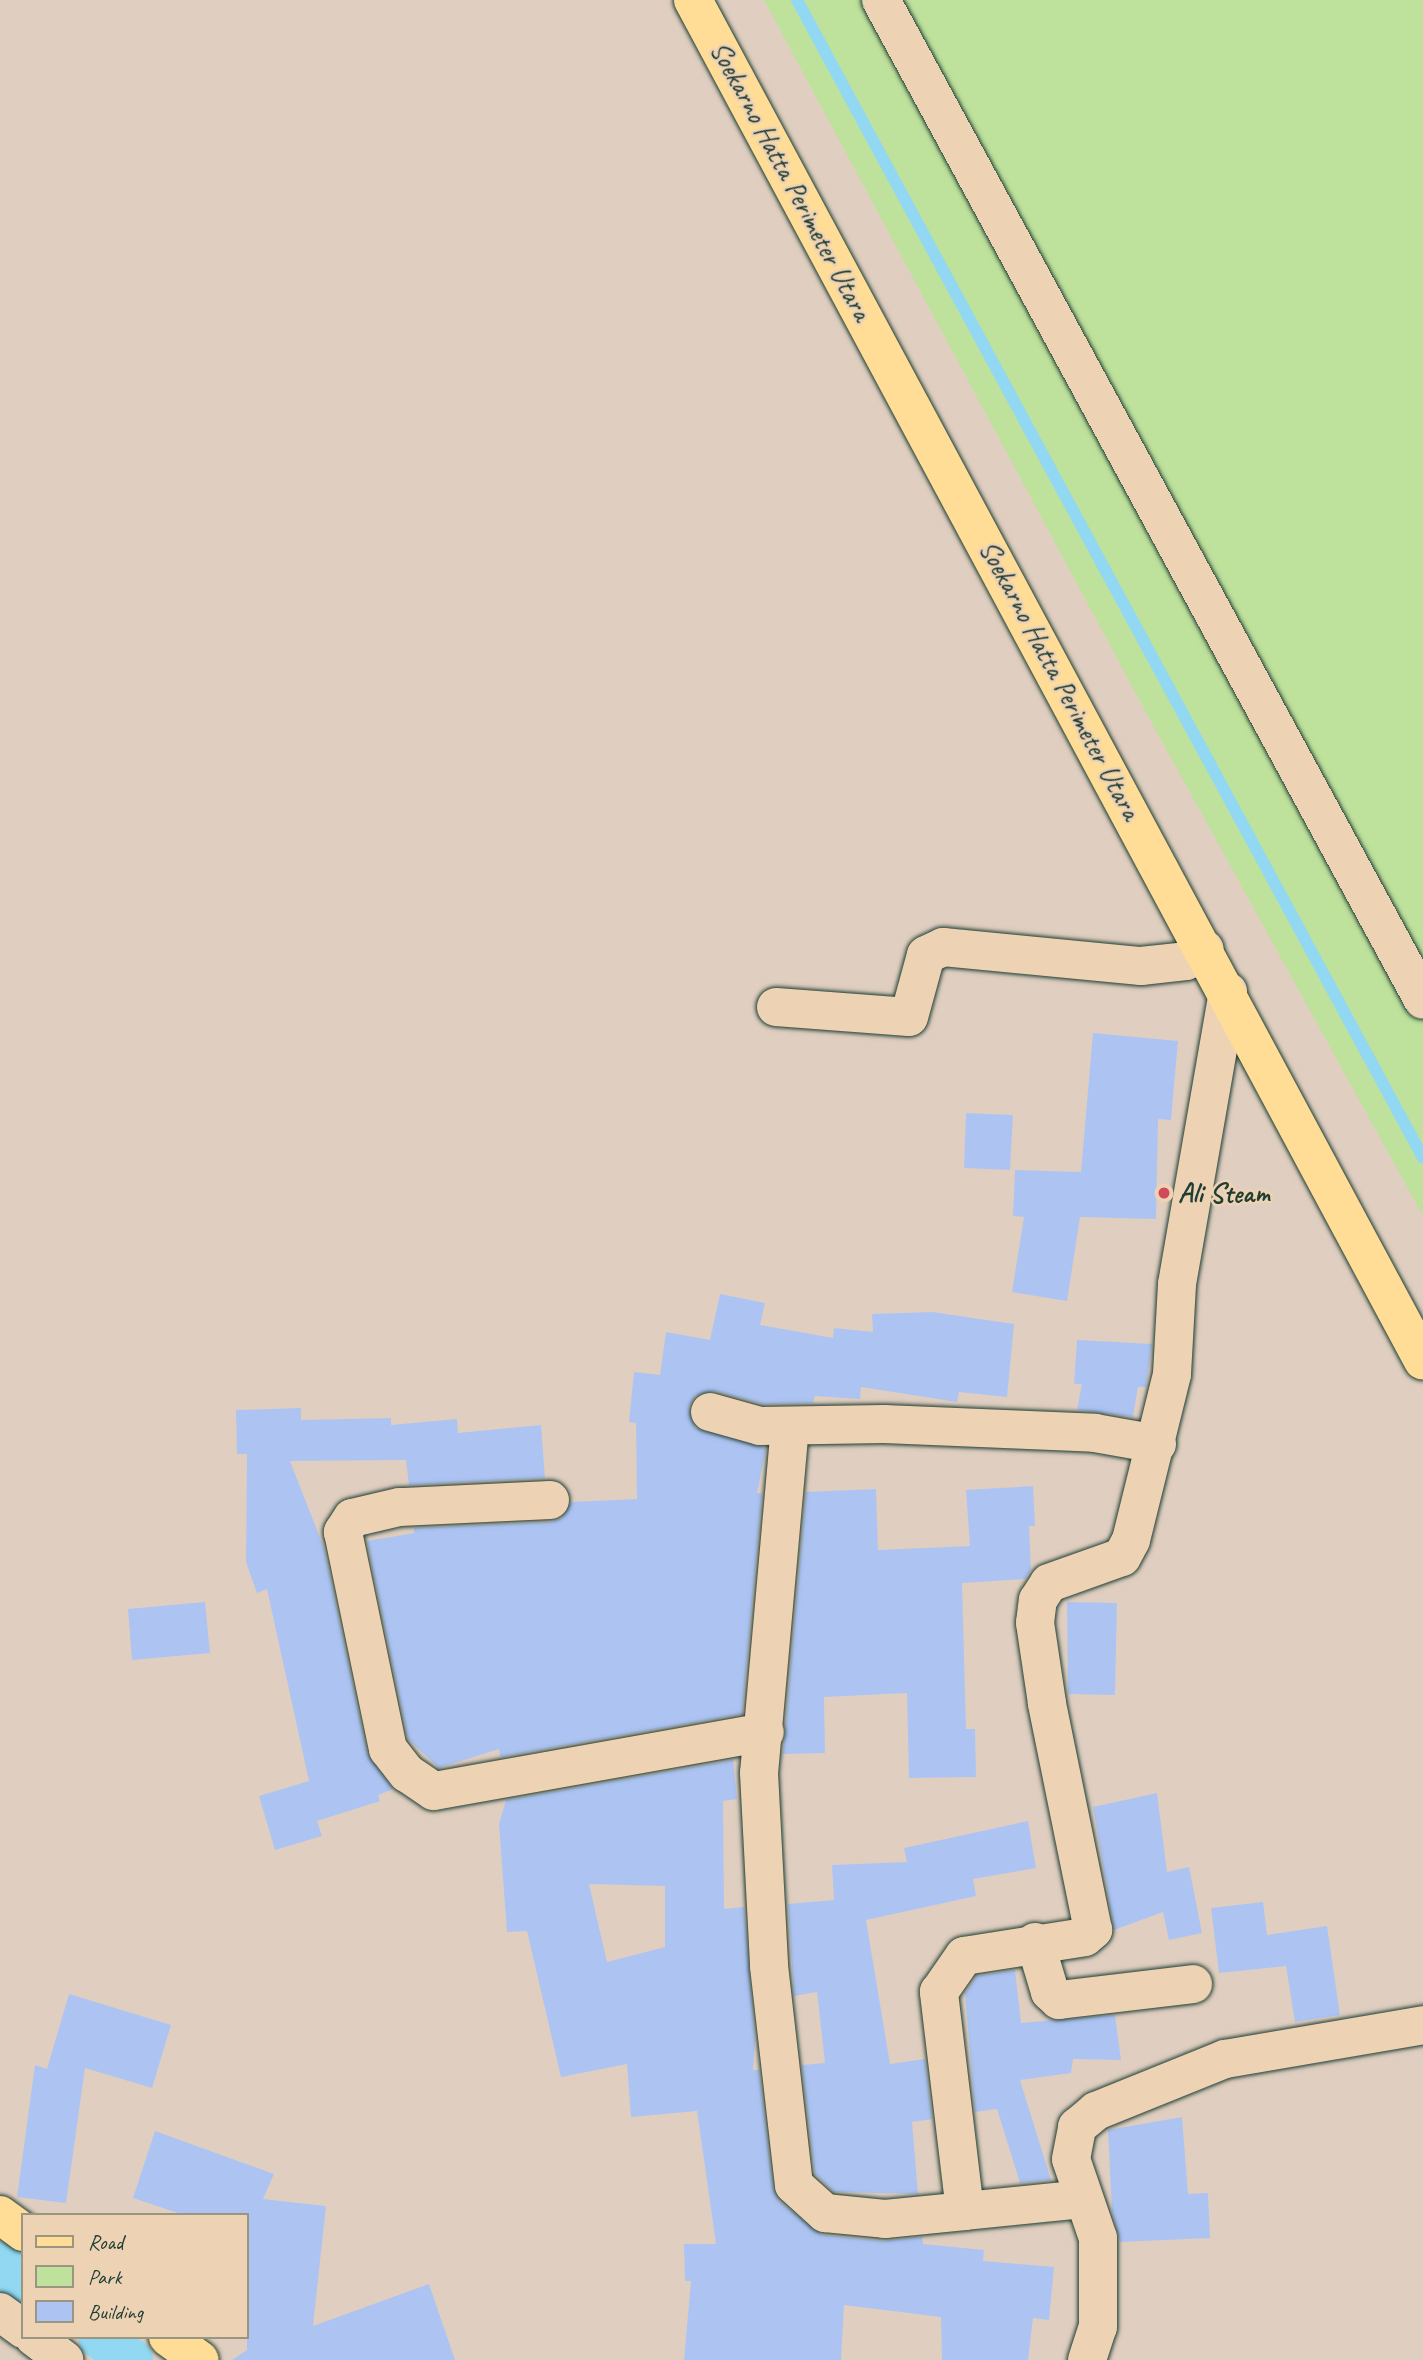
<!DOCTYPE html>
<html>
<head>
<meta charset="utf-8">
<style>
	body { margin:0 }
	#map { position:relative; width:1423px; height:2360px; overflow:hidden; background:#e0cfc0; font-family:Caveat,sans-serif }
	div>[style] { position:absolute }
	.green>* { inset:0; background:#bee19b }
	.stream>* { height:12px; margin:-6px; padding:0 6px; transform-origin:6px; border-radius:6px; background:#92d8f3 }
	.canal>* { height:44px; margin:-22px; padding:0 22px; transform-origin:22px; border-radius:22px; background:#92d8f3 }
	.building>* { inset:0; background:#adc4f2 }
	.roads { filter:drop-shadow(0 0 2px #1f3d34) drop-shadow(0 0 2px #1f3d34) }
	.minor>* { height:38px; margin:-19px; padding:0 19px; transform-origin:19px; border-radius:19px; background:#edd2b4 }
	.major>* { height:38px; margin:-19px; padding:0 19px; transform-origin:19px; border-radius:19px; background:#ffdd96 }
	.dots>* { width:19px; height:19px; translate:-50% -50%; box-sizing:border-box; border:4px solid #edd2b4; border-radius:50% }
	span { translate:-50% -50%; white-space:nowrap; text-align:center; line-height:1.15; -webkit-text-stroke:5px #edd2b4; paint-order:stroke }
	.street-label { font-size:28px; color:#1f3d34 }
	.poi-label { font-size:28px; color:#1f3d34; font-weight:700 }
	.left { translate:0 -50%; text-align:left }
	.legend { position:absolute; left:21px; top:2213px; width:228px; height:126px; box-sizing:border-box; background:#edd2b4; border:2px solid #9b9681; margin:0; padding:9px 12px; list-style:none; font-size:21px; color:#1f3d34 }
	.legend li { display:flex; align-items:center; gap:14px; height:35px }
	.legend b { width:35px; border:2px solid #9b9681 }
</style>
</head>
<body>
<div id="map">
	<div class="green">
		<i style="clip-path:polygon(764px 0,1423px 0,1423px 1216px,1149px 718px)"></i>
	</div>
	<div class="stream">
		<i style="left:797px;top:0;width:1316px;rotate:61.6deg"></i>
	</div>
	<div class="canal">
		<i style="left:0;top:2264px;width:29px;rotate:36deg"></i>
		<i style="left:100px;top:2337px;width:39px;rotate:37deg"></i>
	</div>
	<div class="building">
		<i style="clip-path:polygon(1093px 1033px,1178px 1041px,1171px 1120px,1158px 1119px,1156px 1219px,1080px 1217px,1067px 1301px,1012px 1292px,1024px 1217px,1013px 1216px,1015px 1170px,1081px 1172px)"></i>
		<i style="clip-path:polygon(966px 1113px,1013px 1115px,1010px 1170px,964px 1168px)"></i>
		<i style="clip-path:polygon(720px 1294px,765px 1303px,760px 1325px,833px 1338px,834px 1328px,873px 1332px,872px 1314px,932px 1312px,1014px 1324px,1007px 1397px,959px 1392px,957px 1402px,861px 1387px,860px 1399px,815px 1396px,813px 1403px,763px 1404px,715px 1391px,695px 1396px,689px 1407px,695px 1428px,766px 1448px,757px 1493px,762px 1493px,742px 1714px,500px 1757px,499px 1749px,439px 1768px,408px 1739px,367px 1541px,414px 1533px,414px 1528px,551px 1522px,562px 1518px,571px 1502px,637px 1499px,636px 1423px,629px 1422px,634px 1372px,660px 1375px,666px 1332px,710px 1340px)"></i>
		<i style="clip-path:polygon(1077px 1340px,1152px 1344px,1146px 1387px,1138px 1387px,1133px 1417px,1077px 1410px,1082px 1384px,1074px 1384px)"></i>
		<i style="clip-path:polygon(301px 1408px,301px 1420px,391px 1418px,391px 1425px,457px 1419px,458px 1433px,541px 1425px,545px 1478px,409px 1485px,406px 1460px,290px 1461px,324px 1548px,367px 1753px,393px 1789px,378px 1795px,380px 1801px,317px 1821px,322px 1836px,275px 1850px,259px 1796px,309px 1781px,267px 1589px,257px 1593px,246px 1562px,247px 1454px,237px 1454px,236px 1410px)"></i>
		<i style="clip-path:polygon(1033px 1486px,1035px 1526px,1029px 1526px,1031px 1570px,1025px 1579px,962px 1583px,966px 1729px,975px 1729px,976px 1777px,909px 1778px,907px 1693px,824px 1697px,825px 1753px,783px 1754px,806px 1492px,876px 1489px,878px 1550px,970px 1546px,966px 1490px)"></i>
		<i style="clip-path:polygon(205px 1602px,210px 1653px,132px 1660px,128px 1609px)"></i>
		<i style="clip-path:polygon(1067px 1602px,1117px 1603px,1115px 1695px,1068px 1694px)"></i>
		<i style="clip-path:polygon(evenodd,733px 1760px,737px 1799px,723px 1801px,724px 1909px,744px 1907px,755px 2039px,753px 2070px,759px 2070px,773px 2188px,779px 2201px,822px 2235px,883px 2241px,922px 2237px,923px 2244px,984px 2250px,983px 2261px,1054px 2267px,1049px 2320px,1033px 2318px,1028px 2360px,942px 2360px,941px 2317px,844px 2305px,841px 2360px,684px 2360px,691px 2281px,685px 2281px,684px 2244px,716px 2244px,697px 2111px,631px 2117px,627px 2064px,561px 2077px,527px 1931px,507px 1932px,499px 1824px,506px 1800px,733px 1760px,589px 1884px,665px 1886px,665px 1947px,607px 1962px,589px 1884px)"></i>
		<i style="clip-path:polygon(1157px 1793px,1167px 1872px,1189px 1867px,1202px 1933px,1169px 1940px,1163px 1912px,1114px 1930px,1093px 1807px)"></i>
		<i style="clip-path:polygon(1028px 1821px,1036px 1868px,973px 1879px,976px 1896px,866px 1920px,890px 2064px,925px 2059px,932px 2119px,912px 2122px,918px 2194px,834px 2192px,815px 2174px,802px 2065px,825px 2063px,817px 1992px,794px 1996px,788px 1904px,834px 1900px,832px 1865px,907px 1862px,904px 1848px)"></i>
		<i style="clip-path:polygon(1263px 1902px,1267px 1935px,1327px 1926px,1340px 2015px,1295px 2022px,1286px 1966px,1219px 1973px,1211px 1908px)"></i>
		<i style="clip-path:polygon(1015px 1970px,1021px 2023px,1115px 2015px,1121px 2060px,1073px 2059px,1071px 2073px,1020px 2080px,1051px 2180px,1020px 2183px,997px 2109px,975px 2112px,965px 1993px,977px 1976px)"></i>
		<i style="clip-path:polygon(69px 1994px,171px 2025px,152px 2088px,85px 2068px,66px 2203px,17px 2197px,35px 2065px,47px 2069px)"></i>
		<i style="clip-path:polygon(1182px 2117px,1188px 2194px,1208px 2193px,1210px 2238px,1120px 2242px,1112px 2211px,1108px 2130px)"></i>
		<i style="clip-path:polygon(155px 2131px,274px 2174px,263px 2199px,326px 2206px,313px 2326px,429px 2284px,455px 2360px,232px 2360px,247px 2350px,247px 2215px,184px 2215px,133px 2198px)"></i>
	</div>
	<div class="roads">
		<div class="minor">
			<i style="left:881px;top:0;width:1137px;rotate:61.54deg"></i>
			<i style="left:776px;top:1007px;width:133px;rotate:4.3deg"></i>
			<i style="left:909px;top:1017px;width:64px;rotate:-74.7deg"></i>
			<i style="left:926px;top:955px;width:19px;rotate:-25deg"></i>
			<i style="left:943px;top:947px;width:199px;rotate:5.5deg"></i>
			<i style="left:1141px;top:966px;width:45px;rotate:-6.3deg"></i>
			<i style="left:1186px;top:961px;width:22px;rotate:-32deg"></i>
			<i style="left:710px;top:1412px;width:52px;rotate:15.6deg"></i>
			<i style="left:760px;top:1426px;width:124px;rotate:-0.9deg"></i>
			<i style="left:884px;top:1424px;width:211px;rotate:2.4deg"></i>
			<i style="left:1095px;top:1433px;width:63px;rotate:10.1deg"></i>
			<i style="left:790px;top:1426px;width:348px;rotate:95.1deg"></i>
			<i style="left:759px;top:1773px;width:193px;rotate:87deg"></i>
			<i style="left:769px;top:1966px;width:220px;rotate:83.5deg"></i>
			<i style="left:794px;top:2185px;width:42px;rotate:42.1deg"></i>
			<i style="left:825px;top:2213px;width:60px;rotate:5.7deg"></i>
			<i style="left:885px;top:2219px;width:80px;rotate:-5.7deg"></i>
			<i style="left:965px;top:2211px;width:221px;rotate:-96.8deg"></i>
			<i style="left:939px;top:1992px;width:44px;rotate:-55.2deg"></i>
			<i style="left:964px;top:1956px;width:122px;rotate:-8.9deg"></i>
			<i style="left:1085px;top:1937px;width:11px;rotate:-41deg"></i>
			<i style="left:1093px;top:1930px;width:232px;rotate:-101.5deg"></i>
			<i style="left:1047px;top:1703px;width:81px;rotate:-98.5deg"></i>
			<i style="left:1035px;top:1623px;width:23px;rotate:-83deg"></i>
			<i style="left:1038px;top:1600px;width:20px;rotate:-57deg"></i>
			<i style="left:1049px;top:1583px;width:77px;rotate:-19.6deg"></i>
			<i style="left:1122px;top:1557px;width:19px;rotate:-62deg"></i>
			<i style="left:1131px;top:1540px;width:171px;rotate:-76.1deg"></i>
			<i style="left:1172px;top:1374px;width:90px;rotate:-86.8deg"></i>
			<i style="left:1177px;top:1284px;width:297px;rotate:-80.1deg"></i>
			<i style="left:550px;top:1500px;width:151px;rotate:177.3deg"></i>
			<i style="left:399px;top:1507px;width:48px;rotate:166.8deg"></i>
			<i style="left:352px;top:1518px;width:17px;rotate:123deg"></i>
			<i style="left:343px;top:1532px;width:222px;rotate:78.3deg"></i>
			<i style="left:388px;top:1749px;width:31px;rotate:52deg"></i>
			<i style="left:407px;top:1773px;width:32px;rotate:34deg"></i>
			<i style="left:434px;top:1791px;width:336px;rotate:-10.1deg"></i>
			<i style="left:1035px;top:1942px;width:52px;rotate:73.3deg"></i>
			<i style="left:1050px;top:1992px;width:12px;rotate:42deg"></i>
			<i style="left:1059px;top:2000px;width:135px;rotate:-6.8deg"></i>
			<i style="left:965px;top:2211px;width:119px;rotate:-5.8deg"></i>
			<i style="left:0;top:2312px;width:29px;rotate:36deg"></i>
			<i style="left:34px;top:2337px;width:38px;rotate:37deg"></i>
			<i style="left:1087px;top:2360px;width:35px;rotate:-72deg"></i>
			<i style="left:1098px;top:2327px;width:89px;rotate:-90deg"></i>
			<i style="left:1098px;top:2238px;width:83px;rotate:-108.9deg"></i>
			<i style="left:1071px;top:2159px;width:33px;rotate:-79deg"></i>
			<i style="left:1077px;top:2127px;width:25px;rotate:-40deg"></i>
			<i style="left:1096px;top:2111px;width:139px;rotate:-22deg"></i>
			<i style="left:1225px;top:2059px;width:201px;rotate:-9.7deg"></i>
		</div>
		<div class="major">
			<i style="left:693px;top:0;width:1544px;rotate:61.79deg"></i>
			<i style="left:0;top:2215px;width:29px;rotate:36deg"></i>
			<i style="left:168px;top:2337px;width:39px;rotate:36deg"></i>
		</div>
	</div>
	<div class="dots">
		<i style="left:1164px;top:1193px;background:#d1495b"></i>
	</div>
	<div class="street-label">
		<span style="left:791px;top:181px;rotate:62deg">Soekarno Hatta Perimeter Utara</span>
		<span style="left:1060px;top:680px;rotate:62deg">Soekarno Hatta Perimeter Utara</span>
	</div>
	<div class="poi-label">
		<span class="left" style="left:1178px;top:1193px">Ali Steam</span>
	</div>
	<ul class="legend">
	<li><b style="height:9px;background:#ffdd96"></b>Road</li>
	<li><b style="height:19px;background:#bee19b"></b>Park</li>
	<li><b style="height:19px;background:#adc4f2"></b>Building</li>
	</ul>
</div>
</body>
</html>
